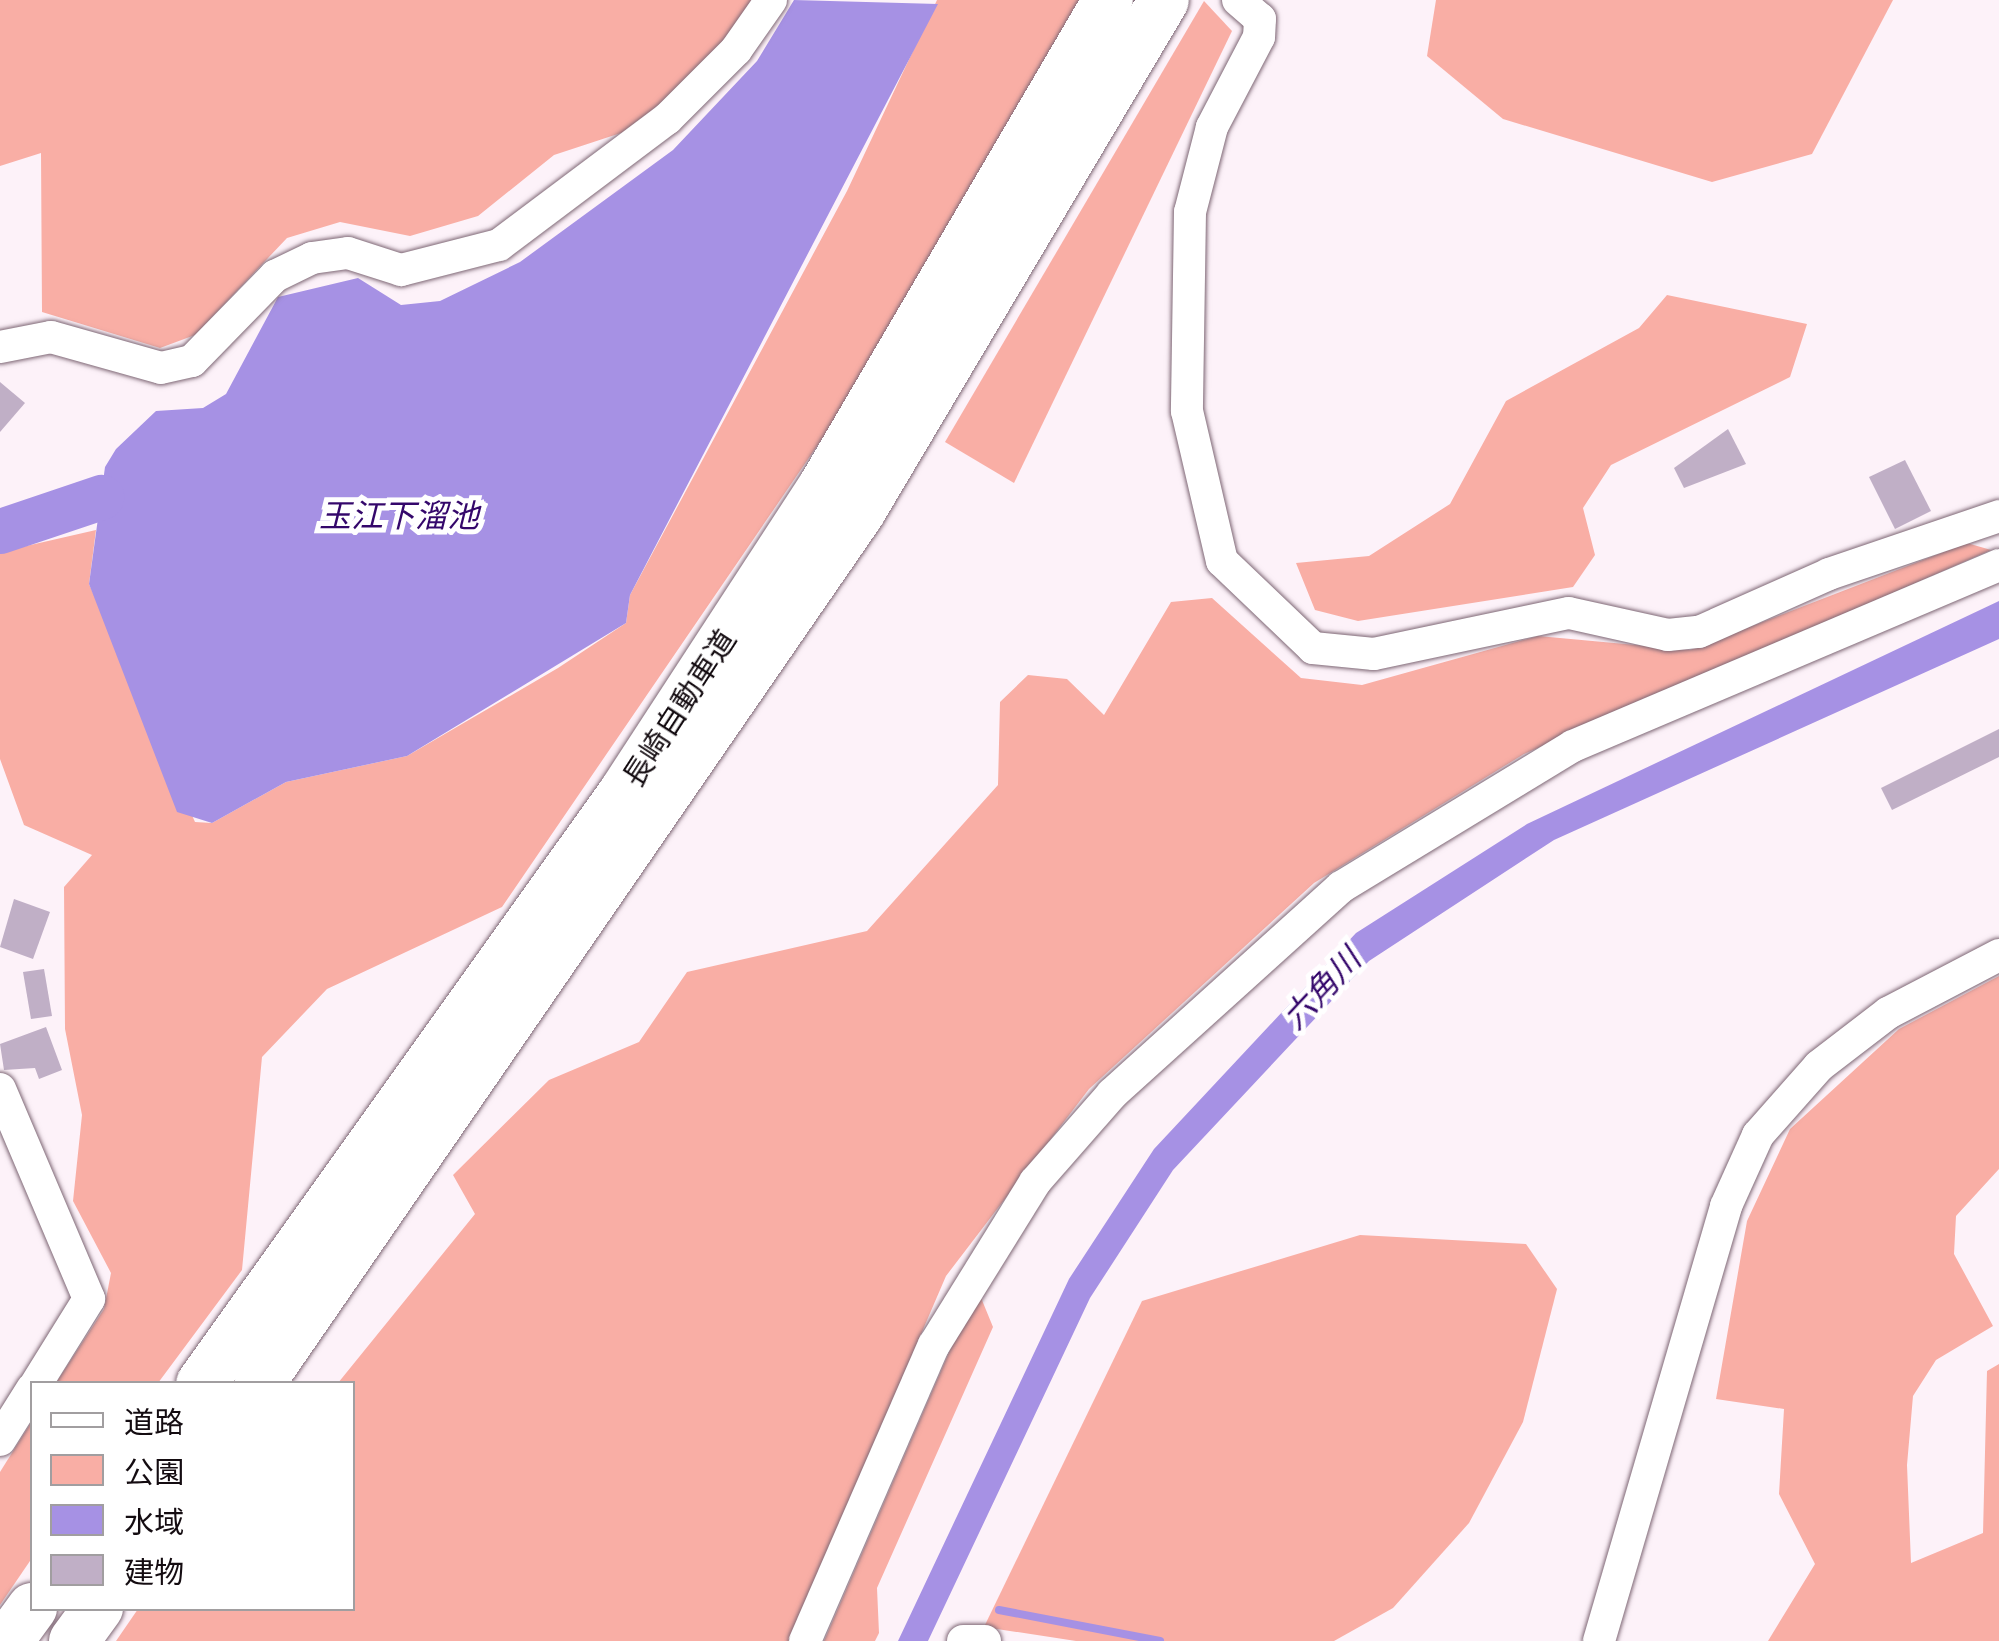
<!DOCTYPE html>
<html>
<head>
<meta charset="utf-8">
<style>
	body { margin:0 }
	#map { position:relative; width:1999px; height:1641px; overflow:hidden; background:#fdf2f9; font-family:Inter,"Noto Sans JP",sans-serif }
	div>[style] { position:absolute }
	.green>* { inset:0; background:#f9aea5 }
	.water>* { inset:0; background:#a691e4 }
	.stream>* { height:8px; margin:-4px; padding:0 4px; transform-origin:4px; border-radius:4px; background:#a691e4 }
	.river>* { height:45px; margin:-22.5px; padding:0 22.5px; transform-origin:22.5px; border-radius:22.5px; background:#a691e4 }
	.building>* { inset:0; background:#c0afc6 }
	.roads { filter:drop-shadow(0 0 2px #7e6775) drop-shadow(0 0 2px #7e6775) }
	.minor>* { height:32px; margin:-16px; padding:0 16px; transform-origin:16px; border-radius:16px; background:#fff }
	.highway>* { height:50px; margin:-25px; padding:0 25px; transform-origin:25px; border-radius:25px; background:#fff }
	span { translate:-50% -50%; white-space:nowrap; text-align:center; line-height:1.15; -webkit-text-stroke:10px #fff; paint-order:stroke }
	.street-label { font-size:30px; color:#140c11 }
	.water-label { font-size:32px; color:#34076b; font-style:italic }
	.legend { position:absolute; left:30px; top:1381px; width:325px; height:230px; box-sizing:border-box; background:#fff; border:2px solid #a19ea0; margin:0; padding:12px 18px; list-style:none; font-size:30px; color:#140c11 }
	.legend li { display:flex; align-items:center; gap:20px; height:50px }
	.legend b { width:50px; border:2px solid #a19ea0 }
</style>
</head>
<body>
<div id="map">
	<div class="green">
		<i style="clip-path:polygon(0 0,754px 0,728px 44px,630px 130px,554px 155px,478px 216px,410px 236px,340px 222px,287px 238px,195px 335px,160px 348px,42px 312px,41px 153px,0 166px)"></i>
		<i style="clip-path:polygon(937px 0,1079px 0,828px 430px,502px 907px,327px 989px,262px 1057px,242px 1270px,158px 1383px,56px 1383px,104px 1309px,111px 1273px,73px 1201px,82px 1115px,65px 1029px,64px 887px,92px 855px,24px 825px,0 759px,0 552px,96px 530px,89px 584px,195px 822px,212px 823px,286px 782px,407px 756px,558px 668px,626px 623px,630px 595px,847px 191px)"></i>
		<i style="clip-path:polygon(1436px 0,1893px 0,1812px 154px,1712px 182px,1503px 119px,1427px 56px)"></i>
		<i style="clip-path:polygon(1204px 1px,1232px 31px,1014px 483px,945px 442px)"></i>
		<i style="clip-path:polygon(1667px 295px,1807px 324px,1790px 377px,1611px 465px,1583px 508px,1595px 555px,1573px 587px,1358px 621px,1315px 610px,1296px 563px,1369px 556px,1450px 504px,1506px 401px,1639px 328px)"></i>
		<i style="clip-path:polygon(1967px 543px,1991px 550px,1524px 754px,1314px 883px,1089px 1089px,946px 1276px,789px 1641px,116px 1641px,138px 1609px,352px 1608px,352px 1384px,338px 1383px,475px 1214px,453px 1175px,549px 1080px,639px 1042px,687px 972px,867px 931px,998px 785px,1000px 702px,1028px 675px,1067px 679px,1104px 715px,1171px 602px,1212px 598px,1301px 678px,1362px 685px,1538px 636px,1690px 650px)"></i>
		<i style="clip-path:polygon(1999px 976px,1999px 1169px,1956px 1216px,1954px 1254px,1993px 1326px,1936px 1360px,1913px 1396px,1907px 1465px,1911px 1563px,1983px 1533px,1987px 1371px,1999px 1364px,1999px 1641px,1768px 1641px,1815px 1564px,1779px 1494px,1784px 1409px,1716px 1399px,1747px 1221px,1790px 1129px,1899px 1029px)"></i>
		<i style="clip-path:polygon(1360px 1235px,1526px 1244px,1557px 1289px,1523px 1422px,1469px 1523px,1393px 1608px,1334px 1641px,1076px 1641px,984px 1627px,1142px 1301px)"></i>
		<i style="clip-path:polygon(977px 1288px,993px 1327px,877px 1588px,879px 1633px,875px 1641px,824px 1641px)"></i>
		<i style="clip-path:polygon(32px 1421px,32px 1558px,0 1605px,0 1472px)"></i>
	</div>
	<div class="water">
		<i style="clip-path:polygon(794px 0,938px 4px,630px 595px,626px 623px,407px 756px,286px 782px,212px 823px,177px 812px,89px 584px,105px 467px,116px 449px,156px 411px,203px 408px,226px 394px,278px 297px,358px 278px,401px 305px,440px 301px,520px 262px,673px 150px,757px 61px)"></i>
		<i style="clip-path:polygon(1999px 601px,1999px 639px,1554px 840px,1369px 961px,1173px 1170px,1090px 1298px,928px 1641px,898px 1641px,1069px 1279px,1154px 1149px,1356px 933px,1527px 824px)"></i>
	</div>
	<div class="stream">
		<i style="left:999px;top:1610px;width:164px;rotate:10.9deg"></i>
	</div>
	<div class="river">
		<i style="left:0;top:531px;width:107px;rotate:-18.6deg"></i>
	</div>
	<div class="building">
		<i style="clip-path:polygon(0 382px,25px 403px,0 432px)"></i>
		<i style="clip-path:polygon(1728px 429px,1746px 464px,1684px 488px,1674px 468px)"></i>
		<i style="clip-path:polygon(1905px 460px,1931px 511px,1895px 529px,1869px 477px)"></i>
		<i style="clip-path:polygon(1999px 729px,1999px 757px,1892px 810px,1881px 788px)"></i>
		<i style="clip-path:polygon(14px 899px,50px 912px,33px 959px,0 947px)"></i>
		<i style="clip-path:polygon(44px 969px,52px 1016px,31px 1019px,23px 972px)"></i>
		<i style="clip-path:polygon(46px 1027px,62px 1070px,39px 1079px,35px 1068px,4px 1070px,0 1044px)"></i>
	</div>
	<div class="roads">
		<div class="minor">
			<i style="left:1238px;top:0;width:29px;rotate:41deg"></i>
			<i style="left:1260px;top:19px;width:18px;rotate:93deg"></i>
			<i style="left:1259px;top:37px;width:102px;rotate:117.6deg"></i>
			<i style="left:1212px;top:127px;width:88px;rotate:104.5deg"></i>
			<i style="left:1190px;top:212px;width:199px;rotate:90.9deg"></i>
			<i style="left:1187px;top:411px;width:154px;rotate:76.9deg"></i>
			<i style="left:1222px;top:561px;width:126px;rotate:43.7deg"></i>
			<i style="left:1313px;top:648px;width:61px;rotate:5.6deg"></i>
			<i style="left:1374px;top:654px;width:199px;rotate:-11.9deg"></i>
			<i style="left:1569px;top:613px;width:101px;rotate:12.5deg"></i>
			<i style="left:1668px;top:635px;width:31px;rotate:-6deg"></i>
			<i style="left:1699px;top:632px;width:142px;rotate:-24deg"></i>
			<i style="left:1829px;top:574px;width:180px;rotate:-18.8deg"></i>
			<i style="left:0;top:347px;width:52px;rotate:-11.1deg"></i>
			<i style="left:51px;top:337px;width:114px;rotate:15.7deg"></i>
			<i style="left:161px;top:368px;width:32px;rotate:-13deg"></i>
			<i style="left:192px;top:361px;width:119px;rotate:-45.7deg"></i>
			<i style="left:275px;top:276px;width:41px;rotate:-25.9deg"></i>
			<i style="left:312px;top:258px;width:36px;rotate:-8deg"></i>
			<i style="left:348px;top:253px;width:56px;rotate:17.8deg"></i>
			<i style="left:401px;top:270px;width:101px;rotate:-14.3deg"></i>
			<i style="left:499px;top:245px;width:210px;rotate:-36.9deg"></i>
			<i style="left:667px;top:119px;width:98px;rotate:-45deg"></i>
			<i style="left:736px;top:50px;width:61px;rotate:-55deg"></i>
			<i style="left:0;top:1089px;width:228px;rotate:67deg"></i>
			<i style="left:89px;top:1299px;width:100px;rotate:121.9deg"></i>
			<i style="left:0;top:1440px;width:60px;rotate:-57.9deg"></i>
			<i style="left:805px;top:1641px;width:323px;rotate:-66.5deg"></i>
			<i style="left:934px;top:1345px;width:192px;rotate:-58.2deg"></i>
			<i style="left:1035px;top:1182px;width:117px;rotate:-48.8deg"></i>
			<i style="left:1112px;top:1094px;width:309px;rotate:-42.1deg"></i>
			<i style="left:1341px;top:887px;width:271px;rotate:-31.3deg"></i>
			<i style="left:1573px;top:746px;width:463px;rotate:-23deg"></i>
			<i style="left:963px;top:1641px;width:22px"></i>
			<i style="left:1599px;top:1641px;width:453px;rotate:-73.7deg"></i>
			<i style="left:1726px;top:1206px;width:78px;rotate:-65.7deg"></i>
			<i style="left:1758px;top:1135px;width:92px;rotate:-48.5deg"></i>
			<i style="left:1819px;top:1066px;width:87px;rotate:-37.5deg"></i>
			<i style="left:1888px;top:1013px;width:125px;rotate:-27.6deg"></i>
		</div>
		<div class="highway">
			<i style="left:201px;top:1384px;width:728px;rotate:-54.45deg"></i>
			<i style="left:624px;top:792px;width:364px;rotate:-56.9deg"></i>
			<i style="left:823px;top:487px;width:564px;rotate:-59.66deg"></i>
			<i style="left:259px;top:1384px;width:1059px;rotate:-55.42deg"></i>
			<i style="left:860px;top:512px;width:595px;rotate:-59.3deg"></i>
			<i style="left:8px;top:1641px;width:41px;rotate:-54deg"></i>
			<i style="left:74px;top:1641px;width:41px;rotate:-54deg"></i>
		</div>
	</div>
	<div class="street-label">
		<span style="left:679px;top:708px;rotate:-57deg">長崎自動車道</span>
	</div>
	<div class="water-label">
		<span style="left:399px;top:516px">玉江下溜池</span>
		<span style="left:1322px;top:989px;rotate:-47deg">六角川</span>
	</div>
	<ul class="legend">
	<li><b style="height:12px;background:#fff"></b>道路</li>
	<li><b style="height:28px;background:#f9aea5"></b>公園</li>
	<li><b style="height:28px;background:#a691e4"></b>水域</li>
	<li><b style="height:28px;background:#c0afc6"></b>建物</li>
	</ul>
</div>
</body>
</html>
